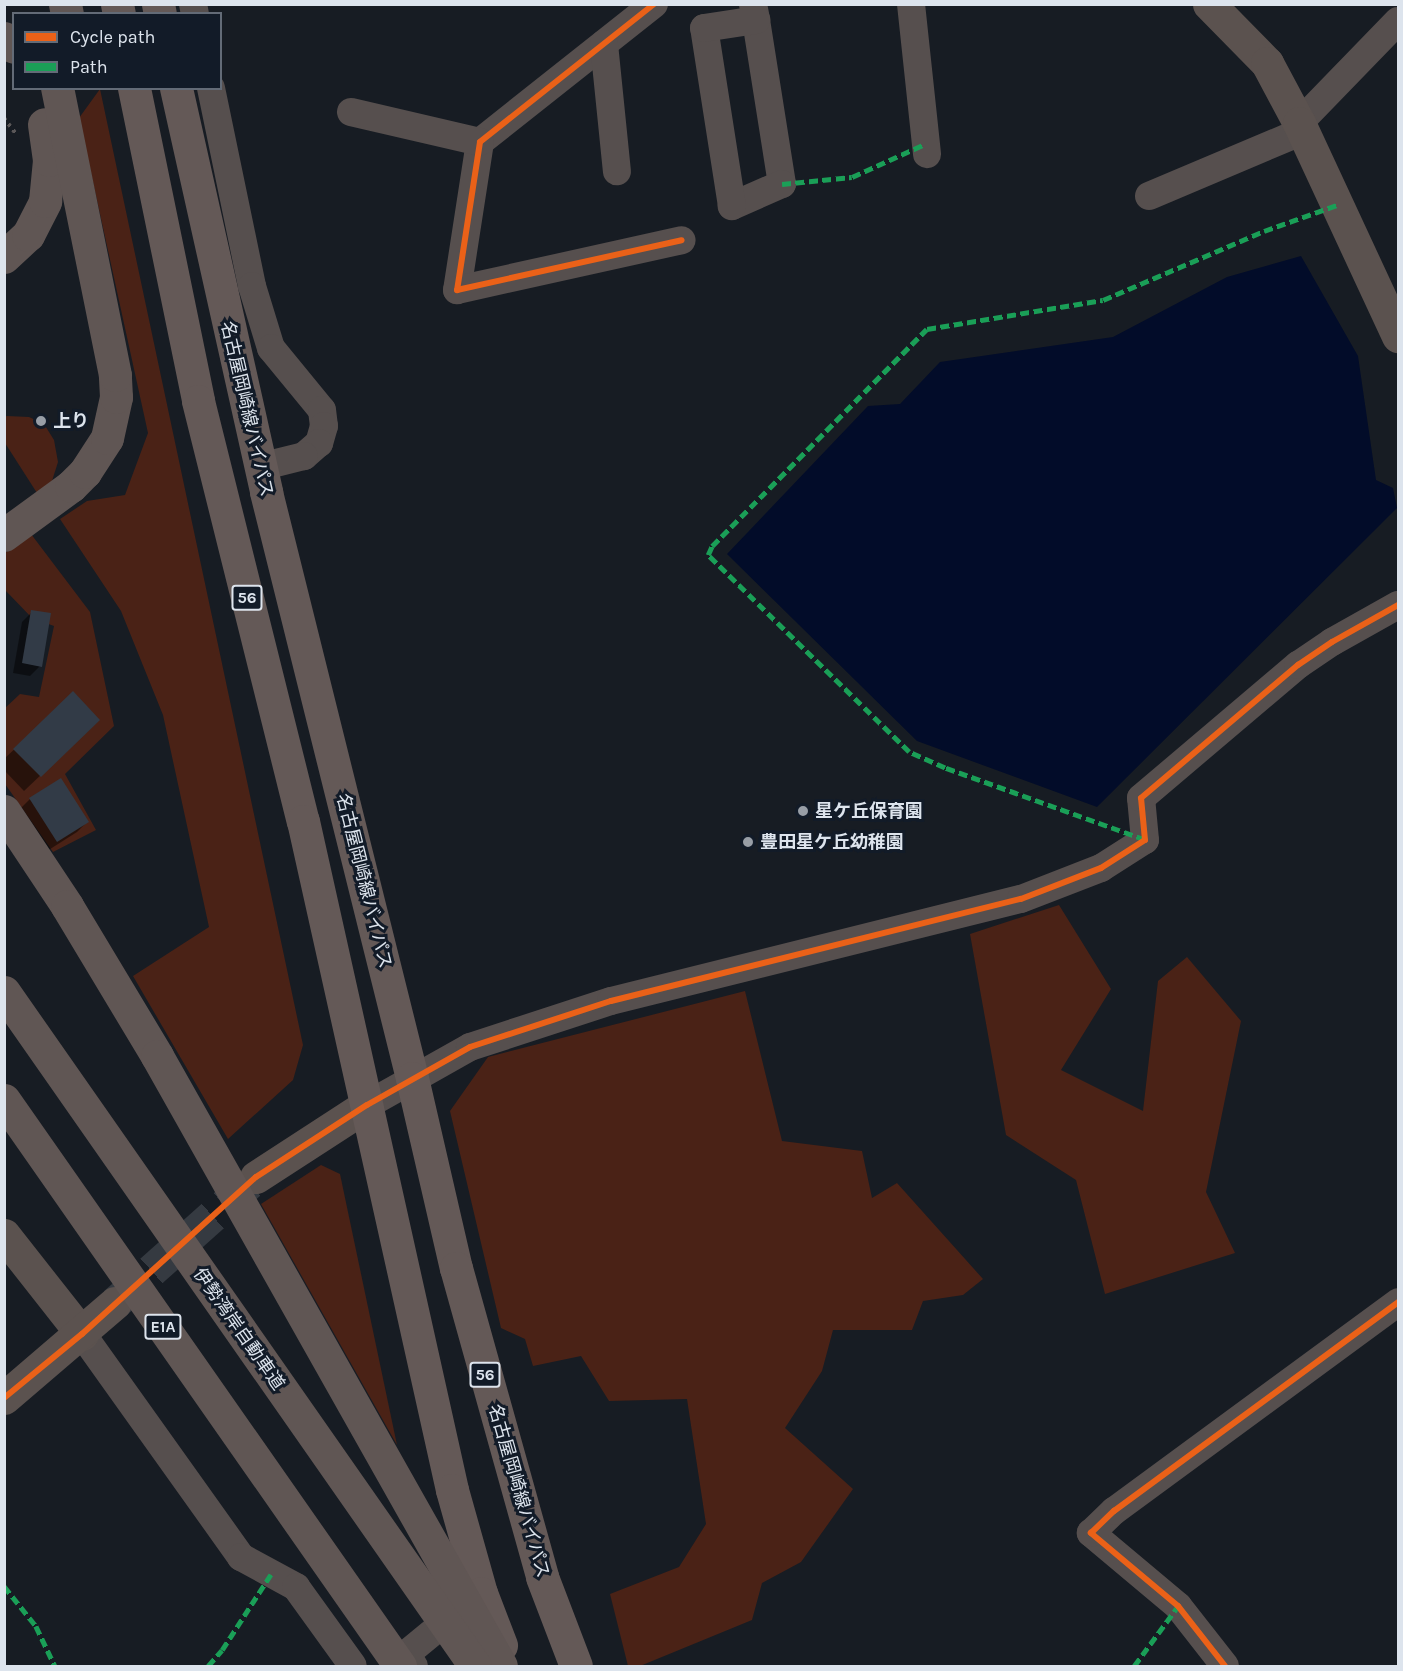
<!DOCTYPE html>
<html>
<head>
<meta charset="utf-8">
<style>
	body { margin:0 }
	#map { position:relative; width:1403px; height:1671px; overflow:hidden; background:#171c23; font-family:Karla,"Noto Sans JP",sans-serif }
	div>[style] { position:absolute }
	.green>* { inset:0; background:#4a2216 }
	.water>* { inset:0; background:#020c29 }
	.shadow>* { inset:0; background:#0007 }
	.building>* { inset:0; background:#323b47 }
	.secondary-tunnel>* { height:33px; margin-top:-16.5px; transform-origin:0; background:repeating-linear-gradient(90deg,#353a41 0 33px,transparent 0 49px) }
	.path>* { height:4px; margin-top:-2px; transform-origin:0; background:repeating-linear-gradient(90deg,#5a5758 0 3px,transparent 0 7.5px) }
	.street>* { height:28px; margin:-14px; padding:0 14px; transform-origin:14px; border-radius:14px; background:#564f4e }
	.secondary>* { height:33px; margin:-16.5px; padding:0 16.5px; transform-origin:16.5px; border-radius:16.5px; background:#5b524f }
	.primary>* { height:33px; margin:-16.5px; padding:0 16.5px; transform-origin:16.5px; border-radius:16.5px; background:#645957 }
	.highway>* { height:33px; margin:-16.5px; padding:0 16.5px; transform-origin:16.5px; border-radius:16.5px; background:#605654 }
	.quiet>* { height:4.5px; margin-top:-2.25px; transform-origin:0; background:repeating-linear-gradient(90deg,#1a9f57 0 9px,transparent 0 13.5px) }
	.cycleway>* { height:6px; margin:-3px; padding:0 3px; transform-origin:3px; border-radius:3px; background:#ea6118 }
	.dots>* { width:16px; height:16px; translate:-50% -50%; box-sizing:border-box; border:3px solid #121b28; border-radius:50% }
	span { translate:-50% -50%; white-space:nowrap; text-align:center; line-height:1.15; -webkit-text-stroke:6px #121b28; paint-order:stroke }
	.shield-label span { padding:2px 4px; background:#121b28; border:2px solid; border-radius:4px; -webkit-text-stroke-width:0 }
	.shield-label { font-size:16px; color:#dde4ed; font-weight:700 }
	.street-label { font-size:18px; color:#dde4ed }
	.poi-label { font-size:18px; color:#dde4ed; font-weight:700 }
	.left { translate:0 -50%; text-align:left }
	.frame { position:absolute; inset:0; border:6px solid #dde4ed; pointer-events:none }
	.legend { position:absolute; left:12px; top:12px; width:210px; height:78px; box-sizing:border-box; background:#121b28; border:2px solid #636b77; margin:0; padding:8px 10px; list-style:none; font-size:18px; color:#dde4ed }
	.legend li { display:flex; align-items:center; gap:12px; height:30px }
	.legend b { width:30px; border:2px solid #636b77 }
</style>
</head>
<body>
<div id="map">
	<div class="green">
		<i style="clip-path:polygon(100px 89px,303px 1045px,293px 1080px,228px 1139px,133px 976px,209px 927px,163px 715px,121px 611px,60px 519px,87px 501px,125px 495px,148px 433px,79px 118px)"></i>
		<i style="clip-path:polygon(7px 416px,29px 417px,44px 424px,54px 440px,58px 462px,52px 481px,37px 493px,5px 443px,4px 417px)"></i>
		<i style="clip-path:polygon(31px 534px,90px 612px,114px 726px,65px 774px,96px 830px,53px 852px,5px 784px,4px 709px,20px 694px,39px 697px,54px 626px,32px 618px,5px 590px,5px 553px)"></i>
		<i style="clip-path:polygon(1059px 905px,1111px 989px,1061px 1070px,1143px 1111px,1158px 981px,1187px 957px,1241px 1021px,1206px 1192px,1235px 1253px,1105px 1294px,1076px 1180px,1006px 1135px,970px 934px)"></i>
		<i style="clip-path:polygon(745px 991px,782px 1141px,862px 1151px,872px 1198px,897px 1183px,983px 1279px,963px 1295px,923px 1301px,912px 1330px,833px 1330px,822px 1371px,785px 1428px,853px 1489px,801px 1562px,762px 1583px,752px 1620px,640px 1666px,628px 1666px,610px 1594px,679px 1567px,706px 1524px,687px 1399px,609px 1401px,581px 1356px,533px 1366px,525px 1339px,501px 1328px,450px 1111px,488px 1057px)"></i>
		<i style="clip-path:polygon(321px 1165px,340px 1174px,397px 1445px,261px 1204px)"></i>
	</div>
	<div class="water">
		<i style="clip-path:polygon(1301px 256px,1358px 356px,1376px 480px,1393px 488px,1397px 508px,1097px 807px,917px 741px,727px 554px,868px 406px,900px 404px,940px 362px,1113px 337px,1227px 277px)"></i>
	</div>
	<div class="shadow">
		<i style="clip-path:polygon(32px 612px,40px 666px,30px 676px,13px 673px,22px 622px)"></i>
		<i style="clip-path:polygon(73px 694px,83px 735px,24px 791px,4px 770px,4px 759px)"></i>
		<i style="clip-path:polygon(30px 799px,87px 822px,77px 832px,47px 851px,20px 809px)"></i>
	</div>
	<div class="building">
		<i style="clip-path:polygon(31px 610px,51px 613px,42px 667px,22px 663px)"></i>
		<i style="clip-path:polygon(73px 691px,100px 720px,41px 777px,13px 749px)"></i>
		<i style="clip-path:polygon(61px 778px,89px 822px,57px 842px,29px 798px)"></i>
	</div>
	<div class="secondary-tunnel">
		<i style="left:115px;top:1303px;width:189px;rotate:-41.8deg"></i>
	</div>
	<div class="path">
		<i style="left:4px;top:118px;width:20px;rotate:53deg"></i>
	</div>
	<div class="street">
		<i style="left:193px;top:4px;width:10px;rotate:79deg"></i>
		<i style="left:654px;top:4px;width:222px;rotate:141.6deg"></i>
		<i style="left:480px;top:142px;width:150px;rotate:98.8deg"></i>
		<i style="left:457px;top:290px;width:230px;rotate:-12.5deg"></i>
		<i style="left:753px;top:4px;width:16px;rotate:79deg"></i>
		<i style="left:756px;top:20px;width:166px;rotate:81deg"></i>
		<i style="left:782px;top:184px;width:55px;rotate:156.3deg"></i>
		<i style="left:732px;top:206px;width:180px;rotate:-98.9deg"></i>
		<i style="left:704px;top:28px;width:53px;rotate:-8.7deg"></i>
		<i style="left:911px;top:4px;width:151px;rotate:83.9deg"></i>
		<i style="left:604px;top:44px;width:128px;rotate:84.2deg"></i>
		<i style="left:211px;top:88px;width:202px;rotate:78.3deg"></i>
		<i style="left:252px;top:286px;width:65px;rotate:73deg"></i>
		<i style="left:271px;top:348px;width:80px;rotate:50.6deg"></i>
		<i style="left:322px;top:410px;width:16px;rotate:83deg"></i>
		<i style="left:324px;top:426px;width:18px;rotate:106deg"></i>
		<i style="left:319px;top:443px;width:20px;rotate:139deg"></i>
		<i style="left:304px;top:456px;width:45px;rotate:166deg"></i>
		<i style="left:351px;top:112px;width:132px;rotate:13.1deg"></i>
		<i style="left:1299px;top:123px;width:142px;rotate:-45.9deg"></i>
		<i style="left:1149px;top:196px;width:167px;rotate:-22.9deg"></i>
		<i style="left:367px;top:1105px;width:118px;rotate:-29.4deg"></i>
		<i style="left:470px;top:1047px;width:148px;rotate:-18.1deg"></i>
		<i style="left:611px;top:1001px;width:422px;rotate:-14deg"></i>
		<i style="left:1021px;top:899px;width:86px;rotate:-21.2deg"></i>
		<i style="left:1101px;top:868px;width:52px;rotate:-32.5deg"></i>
		<i style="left:1145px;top:840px;width:42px;rotate:-95.4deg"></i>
		<i style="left:1141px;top:798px;width:206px;rotate:-40.3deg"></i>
		<i style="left:1298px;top:665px;width:41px;rotate:-34.1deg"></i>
		<i style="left:1332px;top:642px;width:76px;rotate:-29.3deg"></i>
		<i style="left:82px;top:1334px;width:274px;rotate:54.5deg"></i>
		<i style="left:241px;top:1557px;width:63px;rotate:28.6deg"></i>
		<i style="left:296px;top:1587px;width:97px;rotate:54.2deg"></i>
		<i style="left:414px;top:1666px;width:14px;rotate:-129deg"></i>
		<i style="left:405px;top:1655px;width:74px;rotate:-39.5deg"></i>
		<i style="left:1225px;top:1666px;width:76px;rotate:-128.1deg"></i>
		<i style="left:1178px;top:1606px;width:114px;rotate:-140deg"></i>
		<i style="left:1091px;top:1533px;width:32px;rotate:-44deg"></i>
		<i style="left:1114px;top:1511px;width:353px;rotate:-36.3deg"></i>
	</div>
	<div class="secondary">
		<i style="left:1209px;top:4px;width:83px;rotate:45.5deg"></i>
		<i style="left:1267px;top:63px;width:68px;rotate:61.9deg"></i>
		<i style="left:1299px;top:123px;width:235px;rotate:65.1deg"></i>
		<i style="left:256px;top:1177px;width:132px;rotate:-33deg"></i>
		<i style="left:4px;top:1235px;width:126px;rotate:51.8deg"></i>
		<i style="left:4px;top:1398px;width:146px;rotate:-40.6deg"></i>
	</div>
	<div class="primary">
		<i style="left:117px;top:4px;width:10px;rotate:79deg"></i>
		<i style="left:158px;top:4px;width:10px;rotate:79deg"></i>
		<i style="left:134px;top:88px;width:319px;rotate:78.4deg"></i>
		<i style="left:198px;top:401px;width:433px;rotate:76deg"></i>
		<i style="left:303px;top:821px;width:685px;rotate:77.44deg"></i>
		<i style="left:452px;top:1490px;width:107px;rotate:74.3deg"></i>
		<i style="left:481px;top:1593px;width:56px;rotate:69deg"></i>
		<i style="left:176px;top:88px;width:414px;rotate:77.4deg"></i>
		<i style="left:266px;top:492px;width:604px;rotate:76.01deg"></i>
		<i style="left:412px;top:1078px;width:195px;rotate:77deg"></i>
		<i style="left:456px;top:1268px;width:321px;rotate:74.4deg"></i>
		<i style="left:542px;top:1577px;width:95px;rotate:69.1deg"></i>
	</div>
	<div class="highway">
		<i style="left:65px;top:4px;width:10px;rotate:79deg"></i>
		<i style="left:4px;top:38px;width:13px;rotate:42deg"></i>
		<i style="left:4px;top:257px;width:33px;rotate:-43deg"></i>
		<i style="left:28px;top:235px;width:38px;rotate:-63deg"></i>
		<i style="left:45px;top:201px;width:41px;rotate:-84.4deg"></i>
		<i style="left:49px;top:160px;width:36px;rotate:-98deg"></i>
		<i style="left:4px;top:535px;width:83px;rotate:-36.2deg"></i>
		<i style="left:71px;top:486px;width:20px;rotate:-45deg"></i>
		<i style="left:85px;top:472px;width:40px;rotate:-57.1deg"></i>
		<i style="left:107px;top:438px;width:42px;rotate:-77.6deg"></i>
		<i style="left:116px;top:397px;width:22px;rotate:-93deg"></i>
		<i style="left:115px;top:375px;width:293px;rotate:-101.4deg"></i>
		<i style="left:4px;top:811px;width:114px;rotate:56.4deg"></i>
		<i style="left:67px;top:906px;width:175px;rotate:59deg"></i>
		<i style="left:157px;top:1056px;width:700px;rotate:60.58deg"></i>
		<i style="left:4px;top:992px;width:822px;rotate:55.05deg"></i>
		<i style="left:4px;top:1100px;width:691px;rotate:55.02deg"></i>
	</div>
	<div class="quiet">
		<i style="left:782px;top:184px;width:70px;rotate:-5.7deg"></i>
		<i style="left:852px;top:177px;width:80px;rotate:-24.3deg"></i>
		<i style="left:1145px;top:840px;width:213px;rotate:-160.2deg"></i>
		<i style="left:945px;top:768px;width:39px;rotate:-156deg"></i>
		<i style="left:909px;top:752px;width:281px;rotate:-135.6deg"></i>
		<i style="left:708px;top:555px;width:10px;rotate:-66deg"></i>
		<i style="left:712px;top:546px;width:305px;rotate:-45.3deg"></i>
		<i style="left:927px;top:329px;width:178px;rotate:-9.4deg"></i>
		<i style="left:1103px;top:300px;width:175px;rotate:-23.2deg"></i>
		<i style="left:1264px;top:231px;width:77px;rotate:-19.6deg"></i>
		<i style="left:4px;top:1586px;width:51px;rotate:51.3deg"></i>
		<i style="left:36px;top:1626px;width:44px;rotate:64.6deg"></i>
		<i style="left:208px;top:1666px;width:21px;rotate:-49deg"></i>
		<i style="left:222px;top:1650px;width:90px;rotate:-57.2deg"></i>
		<i style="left:1134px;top:1666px;width:74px;rotate:-53.7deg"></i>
	</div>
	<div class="cycleway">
		<i style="left:654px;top:4px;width:222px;rotate:141.6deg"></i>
		<i style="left:480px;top:142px;width:150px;rotate:98.8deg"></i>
		<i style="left:457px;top:290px;width:230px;rotate:-12.5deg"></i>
		<i style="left:4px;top:1398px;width:101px;rotate:-39.4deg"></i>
		<i style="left:82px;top:1334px;width:234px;rotate:-42.1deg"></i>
		<i style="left:256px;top:1177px;width:132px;rotate:-33deg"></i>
		<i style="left:367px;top:1105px;width:118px;rotate:-29.4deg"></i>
		<i style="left:470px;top:1047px;width:148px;rotate:-18.1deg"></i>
		<i style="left:611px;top:1001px;width:422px;rotate:-14deg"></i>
		<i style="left:1021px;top:899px;width:86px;rotate:-21.2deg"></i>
		<i style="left:1101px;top:868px;width:52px;rotate:-32.5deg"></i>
		<i style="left:1145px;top:840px;width:42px;rotate:-95.4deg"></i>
		<i style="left:1141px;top:798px;width:206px;rotate:-40.3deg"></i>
		<i style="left:1298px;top:665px;width:41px;rotate:-34.1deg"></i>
		<i style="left:1332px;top:642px;width:76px;rotate:-29.3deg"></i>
		<i style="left:1225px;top:1666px;width:76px;rotate:-128.1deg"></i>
		<i style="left:1178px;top:1606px;width:114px;rotate:-140deg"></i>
		<i style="left:1091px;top:1533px;width:32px;rotate:-44deg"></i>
		<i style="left:1114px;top:1511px;width:353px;rotate:-36.3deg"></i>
	</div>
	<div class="dots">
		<i style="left:41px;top:421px;background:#989ea6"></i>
		<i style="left:803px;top:811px;background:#989ea6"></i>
		<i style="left:748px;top:842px;background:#989ea6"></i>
	</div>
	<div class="shield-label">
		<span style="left:247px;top:598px">56</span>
		<span style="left:163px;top:1327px">E1A</span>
		<span style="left:485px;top:1375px">56</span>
	</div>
	<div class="street-label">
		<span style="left:247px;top:409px;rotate:77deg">名古屋岡崎線バイパス</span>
		<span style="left:364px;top:881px;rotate:76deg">名古屋岡崎線バイパス</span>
		<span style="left:239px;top:1329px;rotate:55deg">伊勢湾岸自動車道</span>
		<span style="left:519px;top:1491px;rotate:74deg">名古屋岡崎線バイパス</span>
	</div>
	<div class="poi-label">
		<span class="left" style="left:53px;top:421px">上り</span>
		<span class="left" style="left:815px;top:811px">星ケ丘保育園</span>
		<span class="left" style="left:760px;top:842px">豊田星ケ丘幼稚園</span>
	</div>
	<div class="frame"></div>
	<ul class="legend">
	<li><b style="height:8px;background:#ea6118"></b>Cycle path</li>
	<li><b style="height:8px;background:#1a9f57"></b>Path</li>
	</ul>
</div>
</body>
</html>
